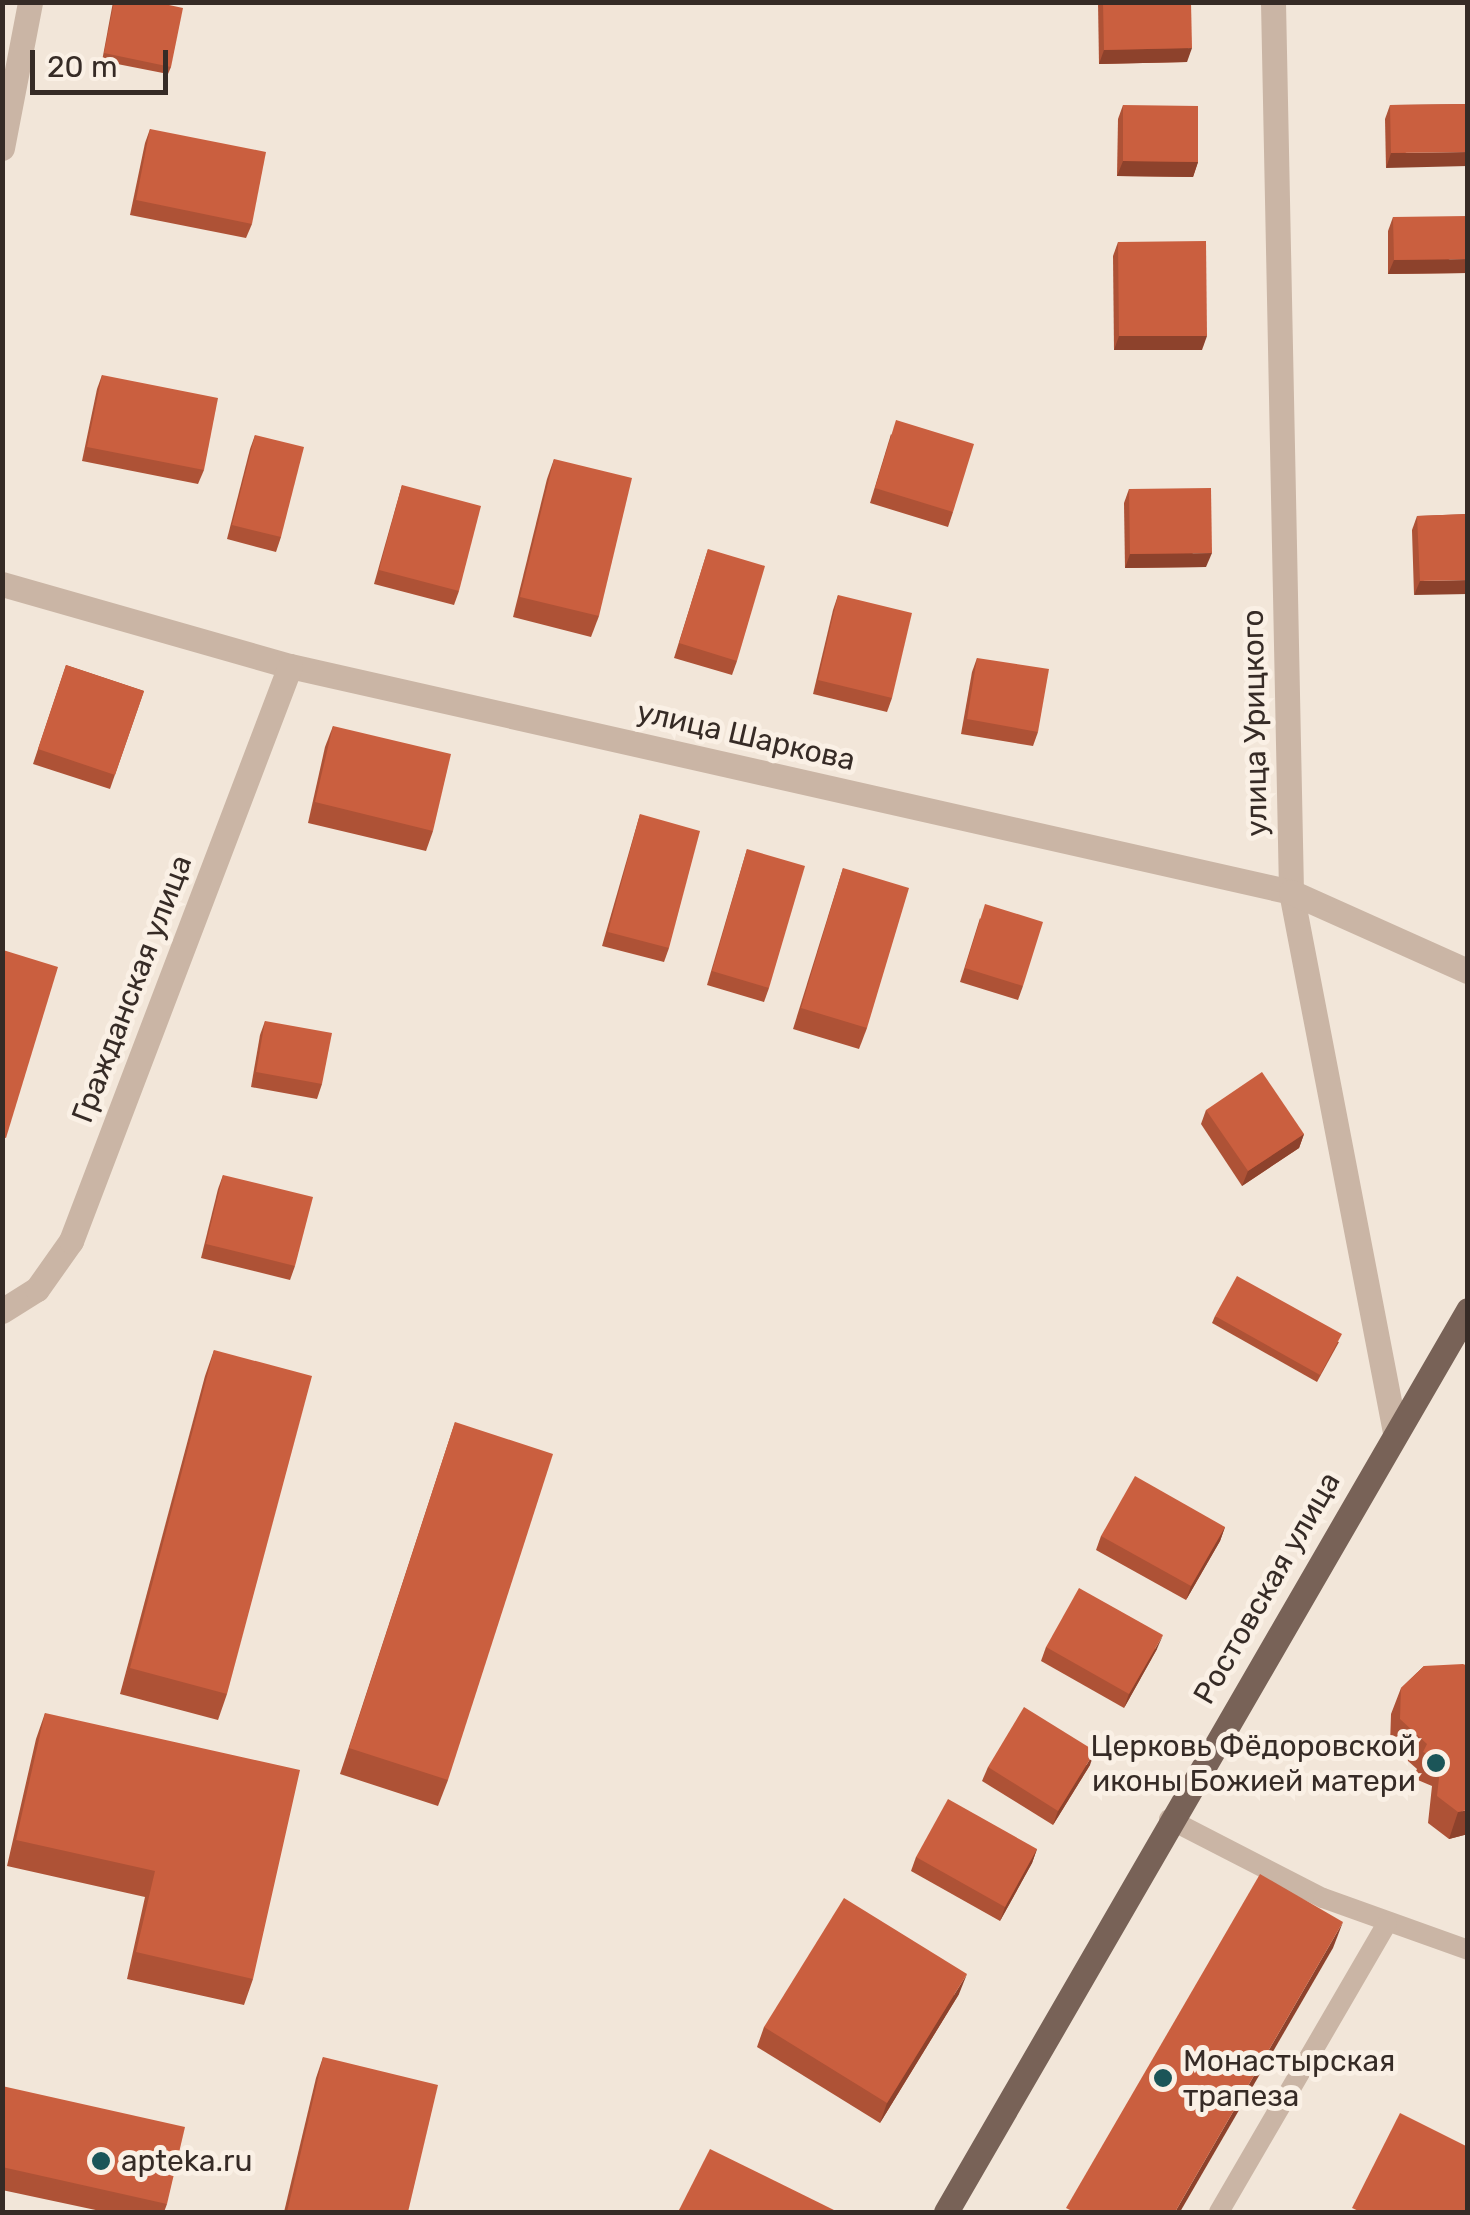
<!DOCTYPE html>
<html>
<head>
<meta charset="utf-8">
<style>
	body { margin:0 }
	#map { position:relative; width:1470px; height:2215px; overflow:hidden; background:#f2e6d9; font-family:Rubik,sans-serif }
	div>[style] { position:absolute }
	.lane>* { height:20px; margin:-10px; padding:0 10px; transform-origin:10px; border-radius:10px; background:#cab5a5 }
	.street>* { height:25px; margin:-12.5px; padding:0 12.5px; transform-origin:12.5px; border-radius:12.5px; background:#cab5a5 }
	.primary>* { height:25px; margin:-12.5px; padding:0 12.5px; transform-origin:12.5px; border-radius:12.5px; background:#786257 }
	.wall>* { inset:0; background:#ae5236 }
	.shaded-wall>* { inset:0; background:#8d422c }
	.building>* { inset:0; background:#ca5f3f }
	.dots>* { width:28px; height:28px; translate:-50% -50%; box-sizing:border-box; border:5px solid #faf0e5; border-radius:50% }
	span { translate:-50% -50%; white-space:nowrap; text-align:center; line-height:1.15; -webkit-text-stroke:10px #faf0e5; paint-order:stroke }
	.street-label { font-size:30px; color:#362b26 }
	.poi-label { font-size:30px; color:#362b26 }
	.right { translate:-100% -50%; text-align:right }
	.left { translate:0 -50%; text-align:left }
	.frame { position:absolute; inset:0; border:5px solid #362b26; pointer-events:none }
	.scale { position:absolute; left:30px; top:50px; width:138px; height:45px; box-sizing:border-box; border:5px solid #362b26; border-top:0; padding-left:12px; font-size:30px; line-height:35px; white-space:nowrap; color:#362b26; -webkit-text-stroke:8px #faf0e5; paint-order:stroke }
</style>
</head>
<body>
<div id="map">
	<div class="lane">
		<i style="left:1169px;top:1819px;width:173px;rotate:27.2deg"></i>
		<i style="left:1323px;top:1898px;width:154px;rotate:19.7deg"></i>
		<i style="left:1219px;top:2212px;width:334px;rotate:-59.8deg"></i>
	</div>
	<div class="street">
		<i style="left:1273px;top:2px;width:890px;rotate:88.84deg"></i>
		<i style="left:1291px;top:892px;width:550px;rotate:79.1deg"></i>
		<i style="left:2px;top:148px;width:149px;rotate:-79.1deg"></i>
		<i style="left:2px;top:584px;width:299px;rotate:15.9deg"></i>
		<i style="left:290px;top:666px;width:1026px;rotate:12.72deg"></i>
		<i style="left:1291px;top:892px;width:194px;rotate:24.1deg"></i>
		<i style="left:2px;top:1311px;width:41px;rotate:-32.2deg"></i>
		<i style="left:37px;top:1289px;width:59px;rotate:-54.7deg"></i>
		<i style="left:71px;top:1241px;width:615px;rotate:-69.15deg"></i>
	</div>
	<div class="primary">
		<i style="left:946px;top:2212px;width:1042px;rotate:-59.94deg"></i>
	</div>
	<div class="wall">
		<i style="clip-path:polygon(113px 2px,155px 2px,171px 67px,168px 74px,102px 61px)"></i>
		<i style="clip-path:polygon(1098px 2px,1191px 2px,1187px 62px,1099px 64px)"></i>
		<i style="clip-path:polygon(1468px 104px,1386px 168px,1385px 119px,1390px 105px)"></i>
		<i style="clip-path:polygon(1123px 105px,1198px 162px,1193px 177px,1117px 176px,1118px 119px)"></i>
		<i style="clip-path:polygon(150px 129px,252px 224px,246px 238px,130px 215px,145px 143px)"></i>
		<i style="clip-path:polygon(1393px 217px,1467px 273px,1388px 274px,1388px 231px)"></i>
		<i style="clip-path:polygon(1118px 242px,1202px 350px,1114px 350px,1113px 256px)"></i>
		<i style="clip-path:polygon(102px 375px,204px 470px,198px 484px,82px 461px,97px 389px)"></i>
		<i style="clip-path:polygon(891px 434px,953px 512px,948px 527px,870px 503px)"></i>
		<i style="clip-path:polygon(255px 435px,281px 537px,276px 552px,227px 539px,250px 449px)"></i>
		<i style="clip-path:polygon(554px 459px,599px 616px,591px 637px,513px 617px,547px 479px)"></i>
		<i style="clip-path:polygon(402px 485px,459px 591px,454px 605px,374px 584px)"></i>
		<i style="clip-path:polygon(1129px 489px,1206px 567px,1125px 568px,1124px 503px)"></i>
		<i style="clip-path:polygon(1468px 514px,1414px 595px,1412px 530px,1417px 516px)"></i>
		<i style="clip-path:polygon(708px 549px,737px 661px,732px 675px,674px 658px)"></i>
		<i style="clip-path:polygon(838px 595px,892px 698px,887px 712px,813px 694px,833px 610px)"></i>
		<i style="clip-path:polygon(977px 658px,1038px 732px,1033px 746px,961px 734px,972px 672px)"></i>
		<i style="clip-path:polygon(66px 665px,144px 691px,110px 789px,33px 764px)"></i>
		<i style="clip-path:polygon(333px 726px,433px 831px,426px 851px,308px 823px,325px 747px)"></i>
		<i style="clip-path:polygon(640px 814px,669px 948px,664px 962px,602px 946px)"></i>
		<i style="clip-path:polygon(747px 849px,769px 988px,764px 1002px,707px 985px)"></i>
		<i style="clip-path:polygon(843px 868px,867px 1028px,859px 1049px,793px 1029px)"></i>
		<i style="clip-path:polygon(980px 918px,1023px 986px,1018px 1000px,960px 982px)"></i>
		<i style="clip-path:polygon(265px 1021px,322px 1084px,317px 1099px,251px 1087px,260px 1035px)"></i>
		<i style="clip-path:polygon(1206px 1110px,1304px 1134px,1299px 1148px,1242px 1186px,1201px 1124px)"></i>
		<i style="clip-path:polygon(223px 1175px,295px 1266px,290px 1280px,201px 1258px,218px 1189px)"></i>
		<i style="clip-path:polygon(1215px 1316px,1339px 1342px,1317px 1382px,1212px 1323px)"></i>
		<i style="clip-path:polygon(214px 1350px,227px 1694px,218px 1720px,120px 1694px,205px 1376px)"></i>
		<i style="clip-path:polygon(455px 1422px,448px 1780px,438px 1806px,340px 1774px)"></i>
		<i style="clip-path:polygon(1225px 1527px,1220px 1541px,1186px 1600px,1096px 1550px,1101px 1536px)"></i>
		<i style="clip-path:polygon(1046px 1647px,1157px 1649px,1124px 1708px,1041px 1661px)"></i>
		<i style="clip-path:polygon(1424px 1666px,1468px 1834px,1449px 1839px,1428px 1823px,1432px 1786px,1413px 1778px,1417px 1769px,1390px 1745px,1391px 1714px,1401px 1688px)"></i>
		<i style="clip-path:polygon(45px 1713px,253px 1979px,244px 2005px,127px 1979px,145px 1897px,7px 1866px,36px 1739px)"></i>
		<i style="clip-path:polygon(1090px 1765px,1053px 1825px,982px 1781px,988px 1767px)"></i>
		<i style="clip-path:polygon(1037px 1849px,1032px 1863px,1000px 1921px,911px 1871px,916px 1857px)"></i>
		<i style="clip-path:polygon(959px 1994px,880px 2123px,757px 2047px,764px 2027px)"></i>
		<i style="clip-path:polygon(323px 2057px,408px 2212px,284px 2212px,316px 2078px)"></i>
		<i style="clip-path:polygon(2px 2086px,167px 2204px,164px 2212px,105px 2212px,2px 2190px)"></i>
	</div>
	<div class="shaded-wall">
		<i style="clip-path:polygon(1192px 48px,1187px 62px,1099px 64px,1104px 50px)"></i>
		<i style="clip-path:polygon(1468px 152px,1468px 166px,1386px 168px,1391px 153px)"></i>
		<i style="clip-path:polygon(1123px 161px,1198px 162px,1193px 177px,1117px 176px)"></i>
		<i style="clip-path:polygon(1468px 259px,1467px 273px,1388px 274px,1394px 260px)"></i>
		<i style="clip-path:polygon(1119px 336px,1207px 336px,1202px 350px,1114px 350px)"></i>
		<i style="clip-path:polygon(1212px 553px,1206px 567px,1125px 568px,1130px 554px)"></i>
		<i style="clip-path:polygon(1468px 580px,1468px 594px,1414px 595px,1420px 581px)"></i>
		<i style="clip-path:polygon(1304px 1134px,1299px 1148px,1242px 1186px,1248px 1171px)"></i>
		<i style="clip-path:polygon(1225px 1527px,1220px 1541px,1186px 1600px,1191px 1586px)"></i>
		<i style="clip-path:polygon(1163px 1635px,1157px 1649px,1124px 1708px,1129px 1694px)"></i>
		<i style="clip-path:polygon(1095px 1751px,1090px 1765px,1053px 1825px,1058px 1811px)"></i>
		<i style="clip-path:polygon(1468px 1810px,1468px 1834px,1449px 1839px,1458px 1812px)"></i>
		<i style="clip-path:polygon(1037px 1849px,1032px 1863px,1000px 1921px,1005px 1907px)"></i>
		<i style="clip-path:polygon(1343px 1922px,1333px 1948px,1180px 2212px,1175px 2212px)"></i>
		<i style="clip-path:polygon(967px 1974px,959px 1994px,880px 2123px,887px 2103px)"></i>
	</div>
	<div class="building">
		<i style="clip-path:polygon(114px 2px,155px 2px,183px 8px,171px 67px,104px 53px)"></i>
		<i style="clip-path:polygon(1103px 2px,1191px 2px,1192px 48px,1104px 50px)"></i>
		<i style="clip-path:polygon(1468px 104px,1468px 152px,1391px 153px,1390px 105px)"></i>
		<i style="clip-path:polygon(1123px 105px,1198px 106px,1198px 162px,1123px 161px)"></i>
		<i style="clip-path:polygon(150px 129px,266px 152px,252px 224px,136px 200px)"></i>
		<i style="clip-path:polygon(1468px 216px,1468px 259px,1394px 260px,1393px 217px)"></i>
		<i style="clip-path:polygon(1206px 241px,1207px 336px,1119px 336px,1118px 242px)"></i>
		<i style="clip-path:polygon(102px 375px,218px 398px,204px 470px,87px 447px)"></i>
		<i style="clip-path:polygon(896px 420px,974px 444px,953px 512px,875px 488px)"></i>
		<i style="clip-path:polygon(255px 435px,304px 447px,281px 537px,232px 525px)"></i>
		<i style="clip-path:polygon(554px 459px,632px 478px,599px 616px,520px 597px)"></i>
		<i style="clip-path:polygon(402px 485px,481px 506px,459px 591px,379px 570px)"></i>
		<i style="clip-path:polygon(1211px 488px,1212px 553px,1130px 554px,1129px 489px)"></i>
		<i style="clip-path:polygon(1468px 514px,1468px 580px,1420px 581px,1417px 516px)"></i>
		<i style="clip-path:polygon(708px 549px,765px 566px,737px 661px,679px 643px)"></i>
		<i style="clip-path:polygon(838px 595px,912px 613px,892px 698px,818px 680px)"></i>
		<i style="clip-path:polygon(977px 658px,1049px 669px,1038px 732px,967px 719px)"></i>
		<i style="clip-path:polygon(66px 665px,144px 691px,115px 775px,38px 749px)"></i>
		<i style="clip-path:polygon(333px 726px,451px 754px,433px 831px,315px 802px)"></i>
		<i style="clip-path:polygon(640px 814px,700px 831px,669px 948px,608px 932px)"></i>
		<i style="clip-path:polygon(747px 849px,805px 866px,769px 988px,712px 971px)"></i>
		<i style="clip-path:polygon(843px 868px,909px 888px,867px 1028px,801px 1008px)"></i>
		<i style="clip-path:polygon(985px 904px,1043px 922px,1023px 986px,965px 968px)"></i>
		<i style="clip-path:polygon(3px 950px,58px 967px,6px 1138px,2px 1137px)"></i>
		<i style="clip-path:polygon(265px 1021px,332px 1033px,322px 1084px,256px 1072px)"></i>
		<i style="clip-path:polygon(1262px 1072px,1304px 1134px,1248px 1171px,1206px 1110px)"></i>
		<i style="clip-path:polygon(223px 1175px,313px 1197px,295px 1266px,206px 1244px)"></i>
		<i style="clip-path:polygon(1237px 1276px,1342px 1334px,1320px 1375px,1215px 1316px)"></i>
		<i style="clip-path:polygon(214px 1350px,312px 1376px,227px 1694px,130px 1668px)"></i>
		<i style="clip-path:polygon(455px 1422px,553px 1454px,448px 1780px,349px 1748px)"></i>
		<i style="clip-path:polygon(1135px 1476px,1225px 1527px,1191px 1586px,1101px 1536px)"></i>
		<i style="clip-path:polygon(1079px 1588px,1163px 1635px,1129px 1694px,1046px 1647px)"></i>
		<i style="clip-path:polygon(1463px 1664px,1468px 1666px,1468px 1810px,1458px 1812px,1437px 1796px,1441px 1760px,1423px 1752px,1427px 1744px,1400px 1719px,1401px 1688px,1424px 1666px)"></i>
		<i style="clip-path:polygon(1024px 1707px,1095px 1751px,1058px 1811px,988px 1767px)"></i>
		<i style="clip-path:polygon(45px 1713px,300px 1770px,253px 1979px,136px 1952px,155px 1871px,16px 1840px)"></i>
		<i style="clip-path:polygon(948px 1799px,1037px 1849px,1005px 1907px,916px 1857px)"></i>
		<i style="clip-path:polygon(1260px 1874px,1343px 1922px,1175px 2212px,1074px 2212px,1066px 2208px)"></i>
		<i style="clip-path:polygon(844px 1898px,967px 1974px,887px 2103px,764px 2027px)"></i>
		<i style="clip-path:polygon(323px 2057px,438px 2085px,408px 2212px,287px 2212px)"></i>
		<i style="clip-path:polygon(2px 2086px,185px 2127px,167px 2204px,2px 2167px)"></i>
		<i style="clip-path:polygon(1400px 2113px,1468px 2147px,1468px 2212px,1361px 2212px,1352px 2208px)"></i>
		<i style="clip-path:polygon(710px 2149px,838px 2212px,678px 2212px)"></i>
	</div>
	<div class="dots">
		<i style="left:1436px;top:1763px;background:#1b5558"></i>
		<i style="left:1163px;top:2078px;background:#1b5558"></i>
		<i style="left:101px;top:2161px;background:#1b5558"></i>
	</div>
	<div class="street-label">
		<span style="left:1255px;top:723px;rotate:-91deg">улица Урицкого</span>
		<span style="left:746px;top:736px;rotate:13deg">улица Шаркова</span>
		<span style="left:132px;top:989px;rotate:-69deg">Гражданская улица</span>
		<span style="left:1267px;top:1588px;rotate:-60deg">Ростовская улица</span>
	</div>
	<div class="poi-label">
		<span class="right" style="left:1416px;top:1763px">Церковь Фёдоровской<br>иконы Божией матери</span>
		<span class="left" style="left:1183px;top:2078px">Монастырская<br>трапеза</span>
		<span class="left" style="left:121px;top:2161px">apteka.ru</span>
	</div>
	<div class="frame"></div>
	<div class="scale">20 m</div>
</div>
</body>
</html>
